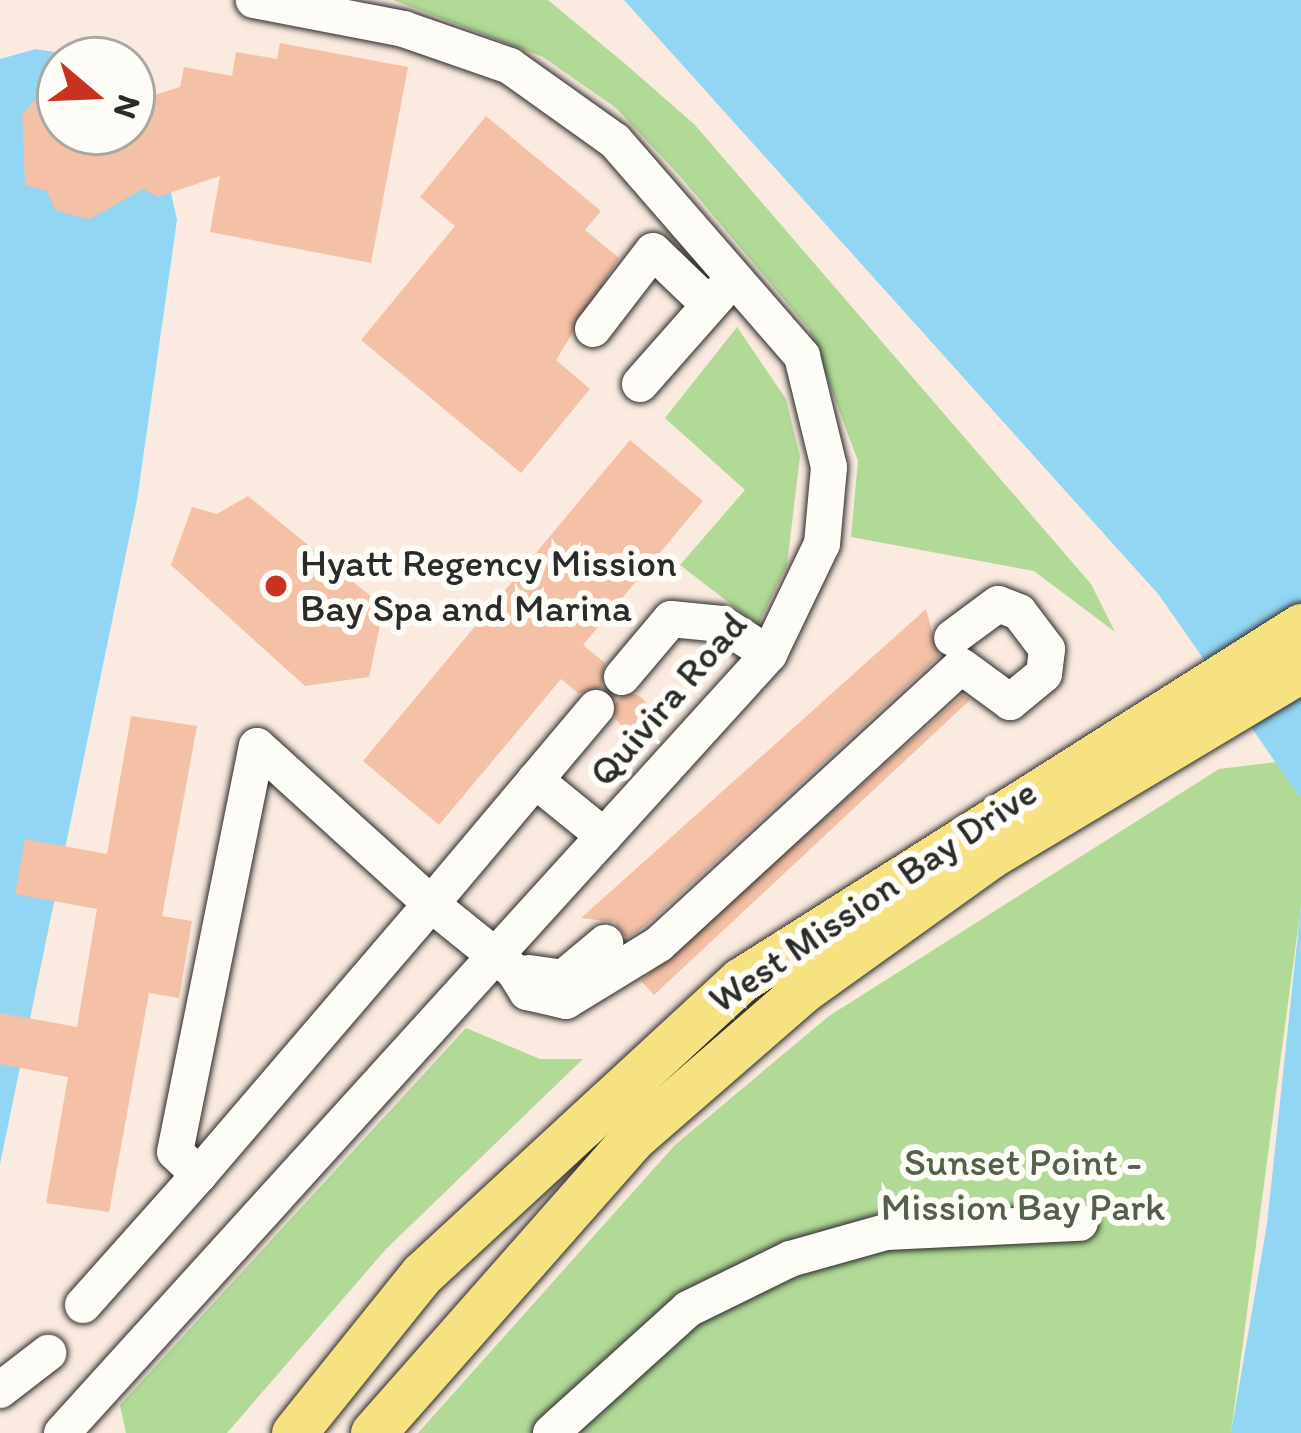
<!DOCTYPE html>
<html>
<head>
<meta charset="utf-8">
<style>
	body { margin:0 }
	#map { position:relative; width:1301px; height:1433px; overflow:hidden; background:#faeadf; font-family:Itim,sans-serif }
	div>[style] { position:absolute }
	.green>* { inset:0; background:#b1da97 }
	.water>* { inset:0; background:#92d6f3 }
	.building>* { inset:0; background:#f4c0a6 }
	.round { border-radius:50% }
	.roads { filter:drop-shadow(0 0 3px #2b2b2b) drop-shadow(0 0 3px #2b2b2b) }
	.minor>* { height:36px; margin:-18px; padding:0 18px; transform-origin:18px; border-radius:18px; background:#fdfcf7 }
	.major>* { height:45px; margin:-22.5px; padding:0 22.5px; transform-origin:22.5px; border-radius:22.5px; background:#f6e281 }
	.dots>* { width:33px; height:33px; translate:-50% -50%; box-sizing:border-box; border:6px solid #fdfcf7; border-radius:50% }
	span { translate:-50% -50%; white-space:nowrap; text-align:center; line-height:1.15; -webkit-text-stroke:12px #fdfcf7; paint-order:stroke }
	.poi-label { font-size:39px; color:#2b2b2b }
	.left { translate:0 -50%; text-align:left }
	.street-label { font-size:39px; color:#2b2b2b }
	.park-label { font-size:39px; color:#53604b }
	.north { position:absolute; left:36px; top:36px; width:120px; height:120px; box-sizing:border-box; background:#fdfcf7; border:3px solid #a9a8a5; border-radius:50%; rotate:109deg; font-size:33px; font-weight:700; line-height:48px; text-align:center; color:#2b2b2b }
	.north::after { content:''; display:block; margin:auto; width:42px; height:54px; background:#c8321e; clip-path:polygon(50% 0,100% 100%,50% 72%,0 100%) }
</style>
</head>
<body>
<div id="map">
	<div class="green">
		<i style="clip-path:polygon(393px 0,548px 0,623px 62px,694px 124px,1091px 584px,1115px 632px,1034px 571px,851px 537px,858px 461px,809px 329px,679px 175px,616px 108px,543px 57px)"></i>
		<i style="clip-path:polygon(737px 327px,786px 399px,800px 456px,787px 565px,758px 625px,680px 565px,745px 490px,665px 418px)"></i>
		<i style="clip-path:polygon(1277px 762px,1301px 799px,1301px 905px,1231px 1433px,418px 1433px,675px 1145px,829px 1016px,1219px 769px)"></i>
		<i style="clip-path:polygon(466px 1028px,540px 1059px,583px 1059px,386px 1249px,227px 1433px,126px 1433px,120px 1405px)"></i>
	</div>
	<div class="water">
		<i style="clip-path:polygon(624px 0,1301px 0,1301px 799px,1159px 595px)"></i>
		<i style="clip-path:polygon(36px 49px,103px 60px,60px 60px,60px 132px,132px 132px,132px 65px,143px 67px,177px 220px,137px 500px,0 1164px,0 59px)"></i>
		<i style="clip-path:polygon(1301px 905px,1301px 1433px,1231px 1433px,1267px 1224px)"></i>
	</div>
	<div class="building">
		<i style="clip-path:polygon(280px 43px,408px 67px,371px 263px,210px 232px,220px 176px,158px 197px,143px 189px,90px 219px,56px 211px,47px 191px,25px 185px,22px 115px,44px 89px,60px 92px,60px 132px,132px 132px,132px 102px,180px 87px,184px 67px,232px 76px,236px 52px,277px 59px)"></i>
		<i style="clip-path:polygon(486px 116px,601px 211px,585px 230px,619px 258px,556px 360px,590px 389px,521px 473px,361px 340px,455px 226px,420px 197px)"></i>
		<i style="clip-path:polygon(630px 440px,703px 501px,583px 645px,605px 663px,602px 687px,579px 694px,561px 679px,439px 825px,363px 761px)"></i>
		<i style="clip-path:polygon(248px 496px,384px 607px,369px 677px,305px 686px,171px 565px,192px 507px,217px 514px)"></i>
		<i style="clip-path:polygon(926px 609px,939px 656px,645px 926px,627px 938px,614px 922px,581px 918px)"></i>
		<i class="round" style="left:614px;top:694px;width:34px;height:34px"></i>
		<i style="clip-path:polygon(963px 695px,970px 700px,654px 995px,641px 981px)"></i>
		<i style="clip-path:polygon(131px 716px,197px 726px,162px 916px,192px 921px,179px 998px,149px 993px,109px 1212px,46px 1203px,68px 1077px,0 1064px,0 1013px,77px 1027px,97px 909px,15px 894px,25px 839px,107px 854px)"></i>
	</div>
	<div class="roads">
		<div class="minor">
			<i style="left:593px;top:329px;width:98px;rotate:-52.4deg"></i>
			<i style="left:653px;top:251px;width:74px;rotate:43.9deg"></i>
			<i style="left:640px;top:384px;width:124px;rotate:-48.6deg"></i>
			<i style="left:622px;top:677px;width:76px;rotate:-49.8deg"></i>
			<i style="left:671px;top:619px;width:51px;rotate:5.6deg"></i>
			<i style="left:722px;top:624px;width:56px;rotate:32.6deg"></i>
			<i style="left:596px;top:708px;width:256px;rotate:130.1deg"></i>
			<i style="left:431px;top:904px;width:357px;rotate:130.6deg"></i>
			<i style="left:199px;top:1175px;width:33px;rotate:-136deg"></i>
			<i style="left:175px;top:1152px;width:414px;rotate:-78.6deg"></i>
			<i style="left:257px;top:746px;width:235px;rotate:42.2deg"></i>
			<i style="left:431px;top:904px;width:107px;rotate:38.9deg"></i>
			<i style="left:514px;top:971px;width:25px;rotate:58deg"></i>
			<i style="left:527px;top:992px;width:40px;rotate:13deg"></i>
			<i style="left:566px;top:1001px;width:109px;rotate:-31.5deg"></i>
			<i style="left:659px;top:944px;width:410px;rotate:-42.6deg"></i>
			<i style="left:961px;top:666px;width:61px;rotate:36.3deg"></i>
			<i style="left:1010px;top:702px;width:44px;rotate:-39.5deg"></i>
			<i style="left:1044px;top:674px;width:25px;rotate:-83deg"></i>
			<i style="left:1047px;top:649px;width:46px;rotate:-127.1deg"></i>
			<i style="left:1019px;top:612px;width:22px;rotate:-159deg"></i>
			<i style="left:998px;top:604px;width:57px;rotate:143.5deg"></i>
			<i style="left:535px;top:780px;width:89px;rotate:39.1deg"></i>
			<i style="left:529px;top:973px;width:34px;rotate:8deg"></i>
			<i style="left:563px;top:978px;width:55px;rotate:-39.8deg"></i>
			<i style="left:83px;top:1305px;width:174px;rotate:-48.3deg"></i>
			<i style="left:0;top:1390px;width:61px;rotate:-37.6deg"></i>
			<i style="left:62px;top:1433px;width:1052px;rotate:-47.77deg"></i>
			<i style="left:769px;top:654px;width:122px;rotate:-64.3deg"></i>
			<i style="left:822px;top:544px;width:77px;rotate:-84.8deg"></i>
			<i style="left:829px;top:467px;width:114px;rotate:-103.7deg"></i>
			<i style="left:802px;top:356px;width:285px;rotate:-131deg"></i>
			<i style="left:615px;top:141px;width:129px;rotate:-144.5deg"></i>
			<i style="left:510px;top:66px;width:112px;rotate:-160.8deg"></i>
			<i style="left:404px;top:29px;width:153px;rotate:-169.1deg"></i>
			<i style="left:551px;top:1433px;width:185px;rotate:-42.1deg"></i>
			<i style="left:688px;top:1309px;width:114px;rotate:-26.1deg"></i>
			<i style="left:790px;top:1259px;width:100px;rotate:-15.7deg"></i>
			<i style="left:886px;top:1232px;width:194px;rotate:-2.7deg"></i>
		</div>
		<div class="major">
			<i style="left:294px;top:1433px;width:204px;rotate:-51.2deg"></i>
			<i style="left:422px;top:1274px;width:434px;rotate:-42.7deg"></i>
			<i style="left:741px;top:980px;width:663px;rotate:-32.3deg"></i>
			<i style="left:373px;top:1433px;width:393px;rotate:-48.6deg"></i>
			<i style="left:633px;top:1138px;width:225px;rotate:-41deg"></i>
			<i style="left:803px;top:990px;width:230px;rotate:-35.6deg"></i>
			<i style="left:990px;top:856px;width:362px;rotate:-30.9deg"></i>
		</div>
	</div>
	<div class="dots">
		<i style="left:276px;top:586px;background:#c8321e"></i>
	</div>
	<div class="poi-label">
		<span class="left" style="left:300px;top:586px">Hyatt Regency Mission<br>Bay Spa and Marina</span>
	</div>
	<div class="street-label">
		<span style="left:668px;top:699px;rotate:-49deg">Quivira Road</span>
		<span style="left:873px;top:896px;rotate:-34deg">West Mission Bay Drive</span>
	</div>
	<div class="park-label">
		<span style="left:1023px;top:1185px">Sunset Point -<br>Mission Bay Park</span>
	</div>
	<div class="north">N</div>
</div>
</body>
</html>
